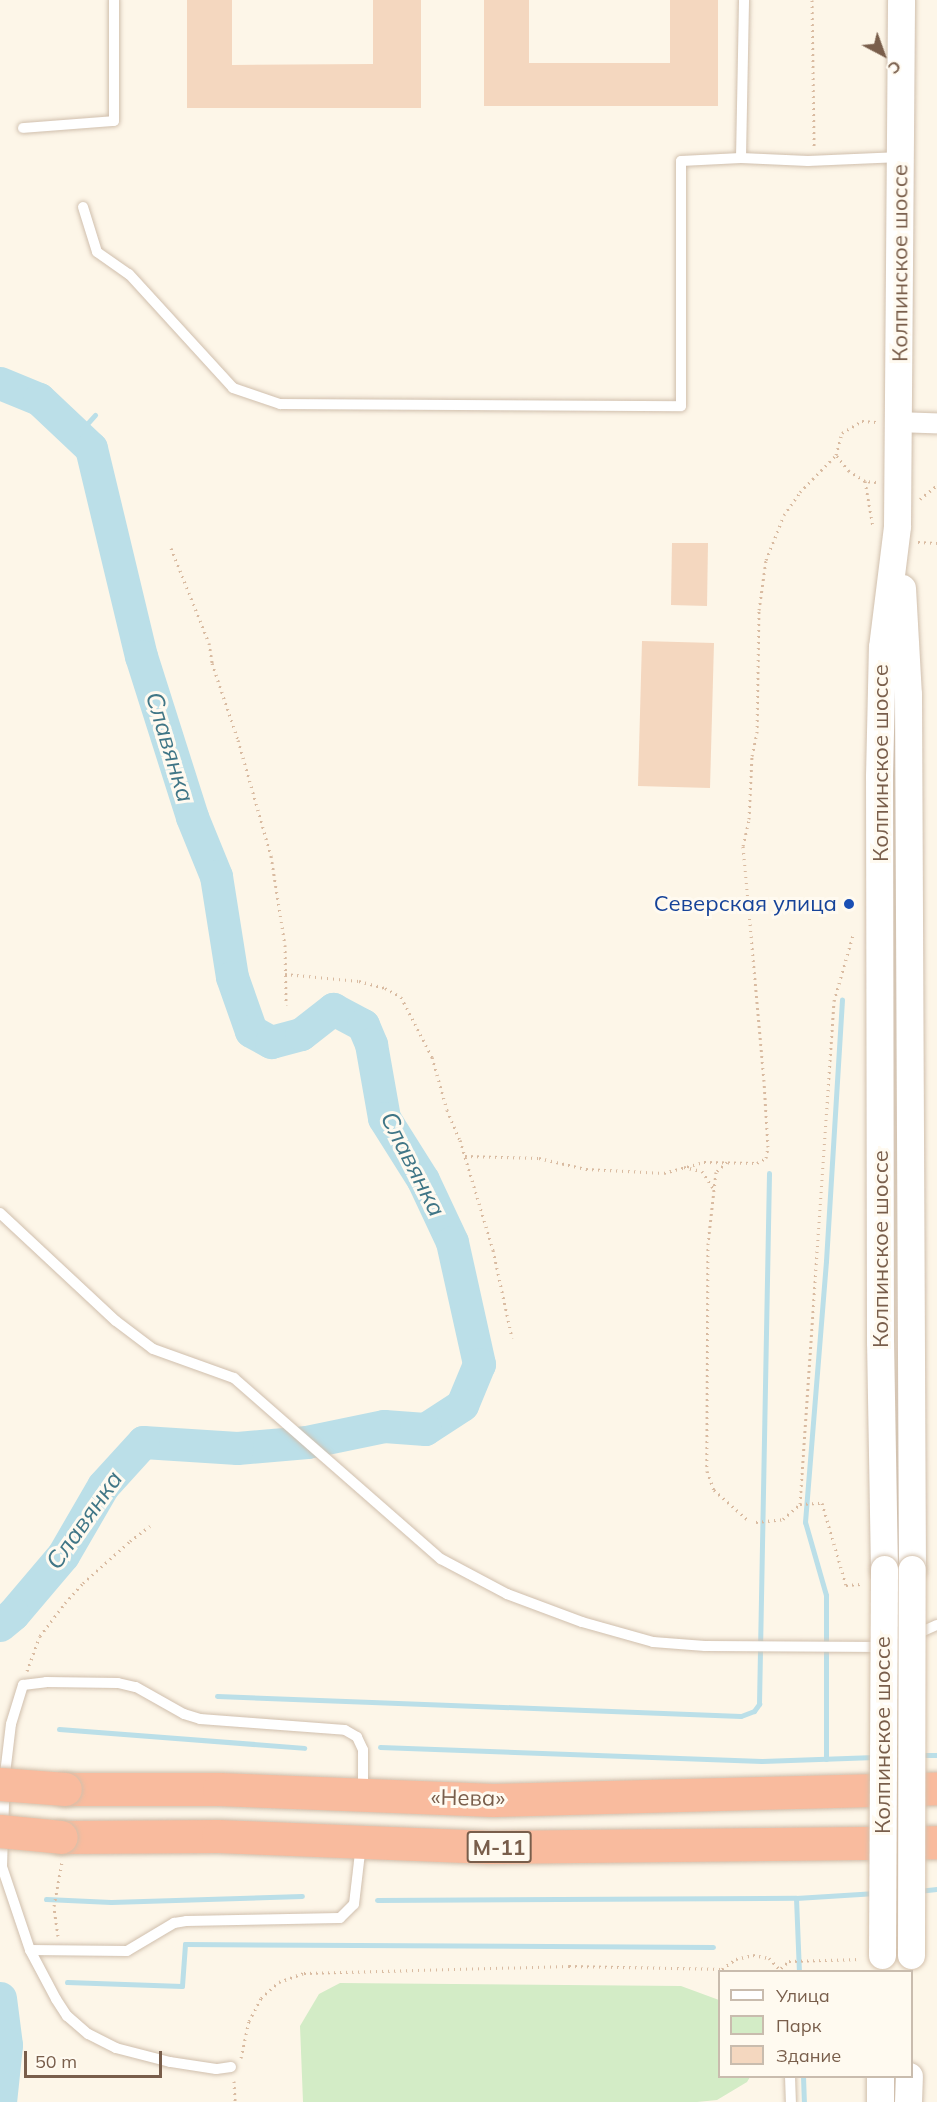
<!DOCTYPE html>
<html>
<head>
<meta charset="utf-8">
<style>
	body { margin:0 }
	#map { position:relative; width:937px; height:2102px; overflow:hidden; background:#fdf6e8; font-family:Mulish,sans-serif }
	div>[style] { position:absolute }
	.green>* { inset:0; background:#d3ecc6 }
	.stream>* { height:5px; margin:-2.5px; padding:0 2.5px; transform-origin:2.5px; border-radius:2.5px; background:#bbdfe8 }
	.river>* { height:33px; margin:-16.5px; padding:0 16.5px; transform-origin:16.5px; border-radius:16.5px; background:#bbdfe8 }
	.building>* { inset:0; background:#f4d7bf }
	.path>* { height:3px; margin-top:-1.5px; transform-origin:0; background:repeating-linear-gradient(90deg,#d9bba1 0 1.5px,transparent 0 6px) }
	.roads { filter:drop-shadow(0 0 2px #d0bfad) drop-shadow(0 0 2px #d0bfad) }
	.service>* { height:10px; margin:-5px; padding:0 5px; transform-origin:5px; border-radius:5px; background:#fff }
	.minor>* { height:20px; margin:-10px; padding:0 10px; transform-origin:10px; border-radius:10px; background:#fff }
	.secondary>* { height:27px; margin:-13.5px; padding:0 13.5px; transform-origin:13.5px; border-radius:13.5px; background:#fff }
	.motorway>* { height:33px; margin:-16.5px; padding:0 16.5px; transform-origin:16.5px; border-radius:16.5px; background:#f9bb9e }
	.bridges { filter:drop-shadow(0 0 2px #d3c0ab) drop-shadow(0 0 2px #d3c0ab) }
	.secondary-bridge>* { height:27px; margin:-13.5px; padding:0 13.5px; transform-origin:13.5px; border-radius:13.5px; background:#fff }
	.motorway-bridge>* { height:33px; margin:-16.5px; padding:0 16.5px; transform-origin:16.5px; border-radius:16.5px; background:#f9bb9e }
	.dots>* { width:16px; height:16px; translate:-50% -50%; box-sizing:border-box; border:3px solid #fffaf0; border-radius:50% }
	span { translate:-50% -50%; white-space:nowrap; text-align:center; line-height:1.15; -webkit-text-stroke:6px #fffaf0; paint-order:stroke }
	.shield-label span { padding:2px 4px; background:#fffaf0; border:2px solid; border-radius:4px; -webkit-text-stroke-width:0 }
	.shield-label { font-size:21px; color:#795e4b; font-weight:700 }
	.street-label { font-size:22px; color:#795e4b }
	.transit-label { font-size:22px; color:#164399 }
	.right { translate:-100% -50%; text-align:right }
	.water-label { font-size:24px; color:#407686; font-style:italic }
	.legend { position:absolute; left:718px; top:1970px; width:195px; height:108px; box-sizing:border-box; background:#fffaf0; border:2px solid #c9bcae; margin:0; padding:8px 10px; list-style:none; font-size:18px; color:#795e4b }
	.legend li { display:flex; align-items:center; gap:12px; height:30px }
	.legend b { width:30px; border:2px solid #c9bcae }
	.north { position:absolute; left:853px; top:24px; width:60px; height:60px; -webkit-text-stroke:4px #fffaf0; paint-order:stroke; rotate:139deg; font-size:16px; font-weight:700; line-height:24px; text-align:center; color:#795e4b }
	.north::after { content:''; display:block; margin:auto; width:21px; height:27px; background:#795e4b; clip-path:polygon(50% 0,100% 100%,50% 72%,0 100%) }
	.scale { position:absolute; left:24px; top:2051px; width:138px; height:27px; box-sizing:border-box; border:3px solid #795e4b; border-top:0; padding-left:8px; font-size:18px; line-height:21px; white-space:nowrap; color:#795e4b; -webkit-text-stroke:4px #fffaf0; paint-order:stroke }
</style>
</head>
<body>
<div id="map">
	<div class="green">
		<i style="clip-path:polygon(340px 1983px,681px 1986px,719px 2000px,720px 2076px,750px 2077px,747px 2082px,717px 2100px,697px 2102px,303px 2102px,300px 2026px,319px 1994px)"></i>
	</div>
	<div class="stream">
		<i style="left:77px;top:435px;width:27px;rotate:-48deg"></i>
		<i style="left:217px;top:1696px;width:524px;rotate:2.19deg"></i>
		<i style="left:741px;top:1716px;width:14px;rotate:-21deg"></i>
		<i style="left:754px;top:1711px;width:9px;rotate:-54deg"></i>
		<i style="left:759px;top:1704px;width:531px;rotate:-88.92deg"></i>
		<i style="left:59px;top:1729px;width:246px;rotate:4.4deg"></i>
		<i style="left:380px;top:1747px;width:382px;rotate:2.1deg"></i>
		<i style="left:762px;top:1761px;width:113px;rotate:-2deg"></i>
		<i style="left:921px;top:1755px;width:16px"></i>
		<i style="left:826px;top:1759px;width:164px;rotate:-90deg"></i>
		<i style="left:826px;top:1595px;width:76px;rotate:-106deg"></i>
		<i style="left:805px;top:1522px;width:262px;rotate:-85.4deg"></i>
		<i style="left:826px;top:1261px;width:262px;rotate:-86.5deg"></i>
		<i style="left:918px;top:1891px;width:19px;rotate:-6deg"></i>
		<i style="left:796px;top:1898px;width:74px;rotate:87.7deg"></i>
		<i style="left:46px;top:1899px;width:65px;rotate:2.6deg"></i>
		<i style="left:111px;top:1902px;width:191px;rotate:-1.8deg"></i>
		<i style="left:377px;top:1900px;width:419px;rotate:-0.3deg"></i>
		<i style="left:796px;top:1898px;width:80px;rotate:-3.6deg"></i>
		<i style="left:67px;top:1982px;width:115px;rotate:2deg"></i>
		<i style="left:182px;top:1986px;width:42px;rotate:-85.9deg"></i>
		<i style="left:185px;top:1944px;width:528px;rotate:0.33deg"></i>
		<i style="left:803px;top:2076px;width:26px;rotate:88deg"></i>
	</div>
	<div class="river">
		<i style="left:0;top:383px;width:42px;rotate:22.3deg"></i>
		<i style="left:39px;top:399px;width:71px;rotate:43.3deg"></i>
		<i style="left:91px;top:448px;width:214px;rotate:76.5deg"></i>
		<i style="left:141px;top:656px;width:169px;rotate:72.4deg"></i>
		<i style="left:192px;top:817px;width:64px;rotate:67.9deg"></i>
		<i style="left:216px;top:876px;width:102px;rotate:81deg"></i>
		<i style="left:232px;top:977px;width:57px;rotate:70.6deg"></i>
		<i style="left:251px;top:1031px;width:23px;rotate:29deg"></i>
		<i style="left:271px;top:1042px;width:31px;rotate:-15deg"></i>
		<i style="left:301px;top:1034px;width:41px;rotate:-38deg"></i>
		<i style="left:333px;top:1009px;width:34px;rotate:28deg"></i>
		<i style="left:363px;top:1025px;width:21px;rotate:67deg"></i>
		<i style="left:371px;top:1044px;width:75px;rotate:80deg"></i>
		<i style="left:384px;top:1118px;width:73px;rotate:57.8deg"></i>
		<i style="left:423px;top:1180px;width:68px;rotate:64.9deg"></i>
		<i style="left:452px;top:1242px;width:125px;rotate:77.5deg"></i>
		<i style="left:479px;top:1364px;width:44px;rotate:112.5deg"></i>
		<i style="left:462px;top:1405px;width:44px;rotate:147deg"></i>
		<i style="left:425px;top:1429px;width:41px;rotate:-175.8deg"></i>
		<i style="left:384px;top:1426px;width:79px;rotate:168.3deg"></i>
		<i style="left:307px;top:1442px;width:70px;rotate:175.1deg"></i>
		<i style="left:237px;top:1448px;width:94px;rotate:-176.3deg"></i>
		<i style="left:143px;top:1442px;width:59px;rotate:132.3deg"></i>
		<i style="left:103px;top:1486px;width:80px;rotate:120.1deg"></i>
		<i style="left:63px;top:1555px;width:77px;rotate:130.3deg"></i>
		<i style="left:13px;top:1614px;width:17px;rotate:140deg"></i>
		<i style="left:0;top:1998px;width:47px;rotate:82.7deg"></i>
		<i style="left:6px;top:2045px;width:57px;rotate:96deg"></i>
	</div>
	<div class="building">
		<i style="clip-path:polygon(187px 0,232px 0,232px 65px,373px 64px,373px 0,421px 0,421px 108px,187px 108px)"></i>
		<i style="clip-path:polygon(484px 0,529px 0,529px 63px,670px 63px,670px 0,718px 0,718px 106px,484px 106px)"></i>
		<i style="clip-path:polygon(672px 543px,708px 543px,707px 606px,671px 605px)"></i>
		<i style="clip-path:polygon(642px 641px,714px 643px,710px 788px,638px 786px)"></i>
	</div>
	<div class="path">
		<i style="left:812px;top:0;width:148px;rotate:89.2deg"></i>
		<i style="left:865px;top:481px;width:47px;rotate:80.1deg"></i>
		<i style="left:876px;top:482px;width:11px;rotate:-175deg"></i>
		<i style="left:865px;top:481px;width:19px;rotate:-148deg"></i>
		<i style="left:849px;top:471px;width:21px;rotate:-129deg"></i>
		<i style="left:836px;top:455px;width:23px;rotate:-75deg"></i>
		<i style="left:842px;top:433px;width:23px;rotate:-31deg"></i>
		<i style="left:862px;top:421px;width:14px;rotate:4deg"></i>
		<i style="left:920px;top:499px;width:22px;rotate:-39deg"></i>
		<i style="left:918px;top:542px;width:19px;rotate:3deg"></i>
		<i style="left:171px;top:548px;width:102px;rotate:68.2deg"></i>
		<i style="left:209px;top:643px;width:20px;rotate:81deg"></i>
		<i style="left:212px;top:663px;width:81px;rotate:71.3deg"></i>
		<i style="left:238px;top:740px;width:121px;rotate:74.1deg"></i>
		<i style="left:271px;top:856px;width:90px;rotate:81.1deg"></i>
		<i style="left:285px;top:945px;width:60px;rotate:89deg"></i>
		<i style="left:285px;top:974px;width:74px;rotate:5.4deg"></i>
		<i style="left:359px;top:981px;width:27px;rotate:15deg"></i>
		<i style="left:385px;top:988px;width:18px;rotate:29deg"></i>
		<i style="left:401px;top:997px;width:68px;rotate:62.7deg"></i>
		<i style="left:432px;top:1057px;width:55px;rotate:74.2deg"></i>
		<i style="left:447px;top:1110px;width:33px;rotate:67deg"></i>
		<i style="left:460px;top:1140px;width:115px;rotate:73.3deg"></i>
		<i style="left:493px;top:1250px;width:90px;rotate:77.8deg"></i>
		<i style="left:465px;top:1156px;width:74px;rotate:1.5deg"></i>
		<i style="left:539px;top:1158px;width:48px;rotate:13.2deg"></i>
		<i style="left:586px;top:1169px;width:78px;rotate:2.9deg"></i>
		<i style="left:664px;top:1173px;width:41px;rotate:-15.4deg"></i>
		<i style="left:704px;top:1162px;width:53px;rotate:1.1deg"></i>
		<i style="left:757px;top:1163px;width:10px;rotate:-29deg"></i>
		<i style="left:766px;top:1158px;width:11px;rotate:-80deg"></i>
		<i style="left:768px;top:1147px;width:66px;rotate:-93.5deg"></i>
		<i style="left:764px;top:1081px;width:236px;rotate:-95.1deg"></i>
		<i style="left:743px;top:846px;width:28px;rotate:-77deg"></i>
		<i style="left:749px;top:819px;width:63px;rotate:-87.3deg"></i>
		<i style="left:752px;top:756px;width:24px;rotate:-78deg"></i>
		<i style="left:757px;top:733px;width:123px;rotate:-89.1deg"></i>
		<i style="left:759px;top:610px;width:50px;rotate:-82deg"></i>
		<i style="left:766px;top:560px;width:48px;rotate:-68.2deg"></i>
		<i style="left:784px;top:515px;width:28px;rotate:-55deg"></i>
		<i style="left:800px;top:492px;width:52px;rotate:-45.8deg"></i>
		<i style="left:727px;top:1162px;width:15px;rotate:138deg"></i>
		<i style="left:716px;top:1172px;width:71px;rotate:96.4deg"></i>
		<i style="left:708px;top:1243px;width:228px;rotate:90.3deg"></i>
		<i style="left:707px;top:1471px;width:20px;rotate:70deg"></i>
		<i style="left:714px;top:1490px;width:45px;rotate:41.4deg"></i>
		<i style="left:684px;top:1167px;width:18px;rotate:13deg"></i>
		<i style="left:702px;top:1171px;width:20px;rotate:57deg"></i>
		<i style="left:800px;top:1504px;width:504px;rotate:-86.13deg"></i>
		<i style="left:834px;top:1001px;width:69px;rotate:-73.9deg"></i>
		<i style="left:756px;top:1522px;width:27px;rotate:-6deg"></i>
		<i style="left:783px;top:1519px;width:23px;rotate:-41deg"></i>
		<i style="left:800px;top:1504px;width:22px;rotate:-3deg"></i>
		<i style="left:822px;top:1503px;width:85px;rotate:73.7deg"></i>
		<i style="left:846px;top:1585px;width:15px;rotate:-4deg"></i>
		<i style="left:27px;top:1671px;width:37px;rotate:-70deg"></i>
		<i style="left:40px;top:1636px;width:41px;rotate:-52.9deg"></i>
		<i style="left:65px;top:1603px;width:27px;rotate:-48deg"></i>
		<i style="left:83px;top:1583px;width:63px;rotate:-41.8deg"></i>
		<i style="left:130px;top:1541px;width:25px;rotate:-37deg"></i>
		<i style="left:58px;top:1936px;width:30px;rotate:-98deg"></i>
		<i style="left:54px;top:1906px;width:45px;rotate:-79.7deg"></i>
		<i style="left:781px;top:1968px;width:11px;rotate:-41deg"></i>
		<i style="left:789px;top:1961px;width:71px;rotate:-1.6deg"></i>
		<i style="left:722px;top:1969px;width:17px;rotate:-36deg"></i>
		<i style="left:736px;top:1959px;width:17px;rotate:-13deg"></i>
		<i style="left:753px;top:1955px;width:16px;rotate:11deg"></i>
		<i style="left:769px;top:1958px;width:19px;rotate:47deg"></i>
		<i style="left:241px;top:2058px;width:38px;rotate:-78deg"></i>
		<i style="left:249px;top:2021px;width:26px;rotate:-62deg"></i>
		<i style="left:261px;top:1998px;width:24px;rotate:-42deg"></i>
		<i style="left:279px;top:1982px;width:27px;rotate:-20deg"></i>
		<i style="left:304px;top:1973px;width:265px;rotate:-1.5deg"></i>
		<i style="left:569px;top:1966px;width:153px;rotate:1.1deg"></i>
		<i style="left:722px;top:1969px;width:8px;rotate:23deg"></i>
		<i style="left:234px;top:2081px;width:21px;rotate:87deg"></i>
	</div>
	<div class="roads">
		<div class="service">
			<i style="left:23px;top:128px;width:91px;rotate:-4.4deg"></i>
			<i style="left:114px;top:121px;width:121px;rotate:-90deg"></i>
			<i style="left:741px;top:158px;width:67px;rotate:2.6deg"></i>
			<i style="left:808px;top:161px;width:93px;rotate:-2.5deg"></i>
			<i style="left:83px;top:207px;width:47px;rotate:72.7deg"></i>
			<i style="left:97px;top:252px;width:39px;rotate:35deg"></i>
			<i style="left:129px;top:274px;width:154px;rotate:47.6deg"></i>
			<i style="left:233px;top:388px;width:50px;rotate:18.8deg"></i>
			<i style="left:280px;top:404px;width:401px;rotate:0.3deg"></i>
			<i style="left:681px;top:406px;width:245px;rotate:-90deg"></i>
			<i style="left:681px;top:161px;width:60px;rotate:-2.9deg"></i>
			<i style="left:741px;top:158px;width:158px;rotate:-88.9deg"></i>
			<i style="left:0;top:1213px;width:158px;rotate:43deg"></i>
			<i style="left:116px;top:1321px;width:46px;rotate:37.1deg"></i>
			<i style="left:153px;top:1349px;width:86px;rotate:19.7deg"></i>
			<i style="left:234px;top:1378px;width:275px;rotate:41.2deg"></i>
			<i style="left:441px;top:1559px;width:75px;rotate:27.9deg"></i>
			<i style="left:507px;top:1594px;width:80px;rotate:20.5deg"></i>
			<i style="left:582px;top:1622px;width:74px;rotate:15.7deg"></i>
			<i style="left:653px;top:1642px;width:52px;rotate:4.4deg"></i>
			<i style="left:705px;top:1646px;width:179px;rotate:0.3deg"></i>
			<i style="left:912px;top:1636px;width:27px;rotate:-24deg"></i>
			<i style="left:30px;top:1950px;width:97px;rotate:0.6deg"></i>
			<i style="left:127px;top:1951px;width:55px;rotate:-30.8deg"></i>
			<i style="left:174px;top:1923px;width:12px;rotate:-9deg"></i>
			<i style="left:186px;top:1921px;width:154px;rotate:-1.1deg"></i>
			<i style="left:340px;top:1918px;width:20px;rotate:-45deg"></i>
			<i style="left:354px;top:1904px;width:60px;rotate:-83.3deg"></i>
			<i style="left:231px;top:2067px;width:15px;rotate:172deg"></i>
			<i style="left:216px;top:2069px;width:47px;rotate:-171.3deg"></i>
			<i style="left:170px;top:2062px;width:56px;rotate:-165.5deg"></i>
			<i style="left:116px;top:2048px;width:31px;rotate:-153deg"></i>
			<i style="left:88px;top:2034px;width:28px;rotate:-139deg"></i>
			<i style="left:67px;top:2016px;width:20px;rotate:-123deg"></i>
			<i style="left:56px;top:1999px;width:55px;rotate:-118deg"></i>
			<i style="left:30px;top:1950px;width:88px;rotate:-108.6deg"></i>
			<i style="left:2px;top:1867px;width:93px;rotate:-88.2deg"></i>
			<i style="left:5px;top:1774px;width:50px;rotate:-83.2deg"></i>
			<i style="left:11px;top:1724px;width:41px;rotate:-72.9deg"></i>
			<i style="left:23px;top:1685px;width:23px;rotate:-7deg"></i>
			<i style="left:46px;top:1682px;width:72px;rotate:0.8deg"></i>
			<i style="left:118px;top:1683px;width:18px;rotate:13deg"></i>
			<i style="left:136px;top:1687px;width:55px;rotate:29.4deg"></i>
			<i style="left:184px;top:1714px;width:17px;rotate:17deg"></i>
			<i style="left:200px;top:1719px;width:145px;rotate:4.3deg"></i>
			<i style="left:345px;top:1730px;width:14px;rotate:30deg"></i>
			<i style="left:357px;top:1737px;width:14px;rotate:65deg"></i>
			<i style="left:363px;top:1750px;width:42px;rotate:90deg"></i>
			<i style="left:790px;top:2076px;width:26px;rotate:88deg"></i>
		</div>
		<div class="minor">
			<i style="left:899px;top:422px;width:38px;rotate:2deg"></i>
		</div>
		<div class="secondary">
			<i style="left:902px;top:588px;width:106px;rotate:86.8deg"></i>
			<i style="left:908px;top:694px;width:875px;rotate:89.74deg"></i>
			<i style="left:884px;top:1569px;width:227px;rotate:-91deg"></i>
			<i style="left:880px;top:1342px;width:566px;rotate:-90.1deg"></i>
			<i style="left:879px;top:776px;width:129px;rotate:-88.7deg"></i>
			<i style="left:882px;top:647px;width:122px;rotate:-82.9deg"></i>
			<i style="left:897px;top:526px;width:526px;rotate:-89.56deg"></i>
			<i style="left:880px;top:2102px;width:26px;rotate:-90deg"></i>
			<i style="left:908px;top:2102px;width:26px;rotate:-88deg"></i>
		</div>
		<div class="motorway">
			<i style="left:65px;top:1789px;width:154px"></i>
			<i style="left:219px;top:1789px;width:274px;rotate:2.3deg"></i>
			<i style="left:493px;top:1800px;width:444px;rotate:-1.5deg"></i>
			<i style="left:61px;top:1837px;width:157px;rotate:-0.4deg"></i>
			<i style="left:218px;top:1836px;width:272px;rotate:2.3deg"></i>
			<i style="left:490px;top:1847px;width:447px;rotate:-0.6deg"></i>
		</div>
	</div>
	<div class="bridges">
		<div class="secondary-bridge">
			<i style="left:882px;top:1955px;width:386px;rotate:-89.7deg"></i>
			<i style="left:911px;top:1955px;width:386px;rotate:-89.9deg"></i>
		</div>
		<div class="motorway-bridge">
			<i style="left:0;top:1784px;width:65px;rotate:4.4deg"></i>
			<i style="left:0;top:1831px;width:61px;rotate:5.6deg"></i>
		</div>
	</div>
	<div class="dots">
		<i style="left:849px;top:904px;background:#1a4fb4"></i>
	</div>
	<div class="shield-label">
		<span style="left:499px;top:1847px">М-11</span>
	</div>
	<div class="street-label">
		<span style="left:900px;top:263px;rotate:-90deg">Колпинское шоссе</span>
		<span style="left:881px;top:763px;rotate:-90deg">Колпинское шоссе</span>
		<span style="left:881px;top:1249px;rotate:-90deg">Колпинское шоссе</span>
		<span style="left:883px;top:1735px;rotate:-90deg">Колпинское шоссе</span>
		<span style="left:468px;top:1798px;rotate:1deg">«Нева»</span>
	</div>
	<div class="transit-label">
		<span class="right" style="left:837px;top:904px">Северская улица</span>
	</div>
	<div class="water-label">
		<span style="left:170px;top:747px;rotate:73deg">Славянка</span>
		<span style="left:413px;top:1164px;rotate:63deg">Славянка</span>
		<span style="left:84px;top:1520px;rotate:-55deg">Славянка</span>
	</div>
	<ul class="legend">
	<li><b style="height:8px;background:#fff"></b>Улица</li>
	<li><b style="height:16px;background:#d3ecc6"></b>Парк</li>
	<li><b style="height:16px;background:#f4d7bf"></b>Здание</li>
	</ul>
	<div class="north">С</div>
	<div class="scale">50 m</div>
</div>
</body>
</html>
